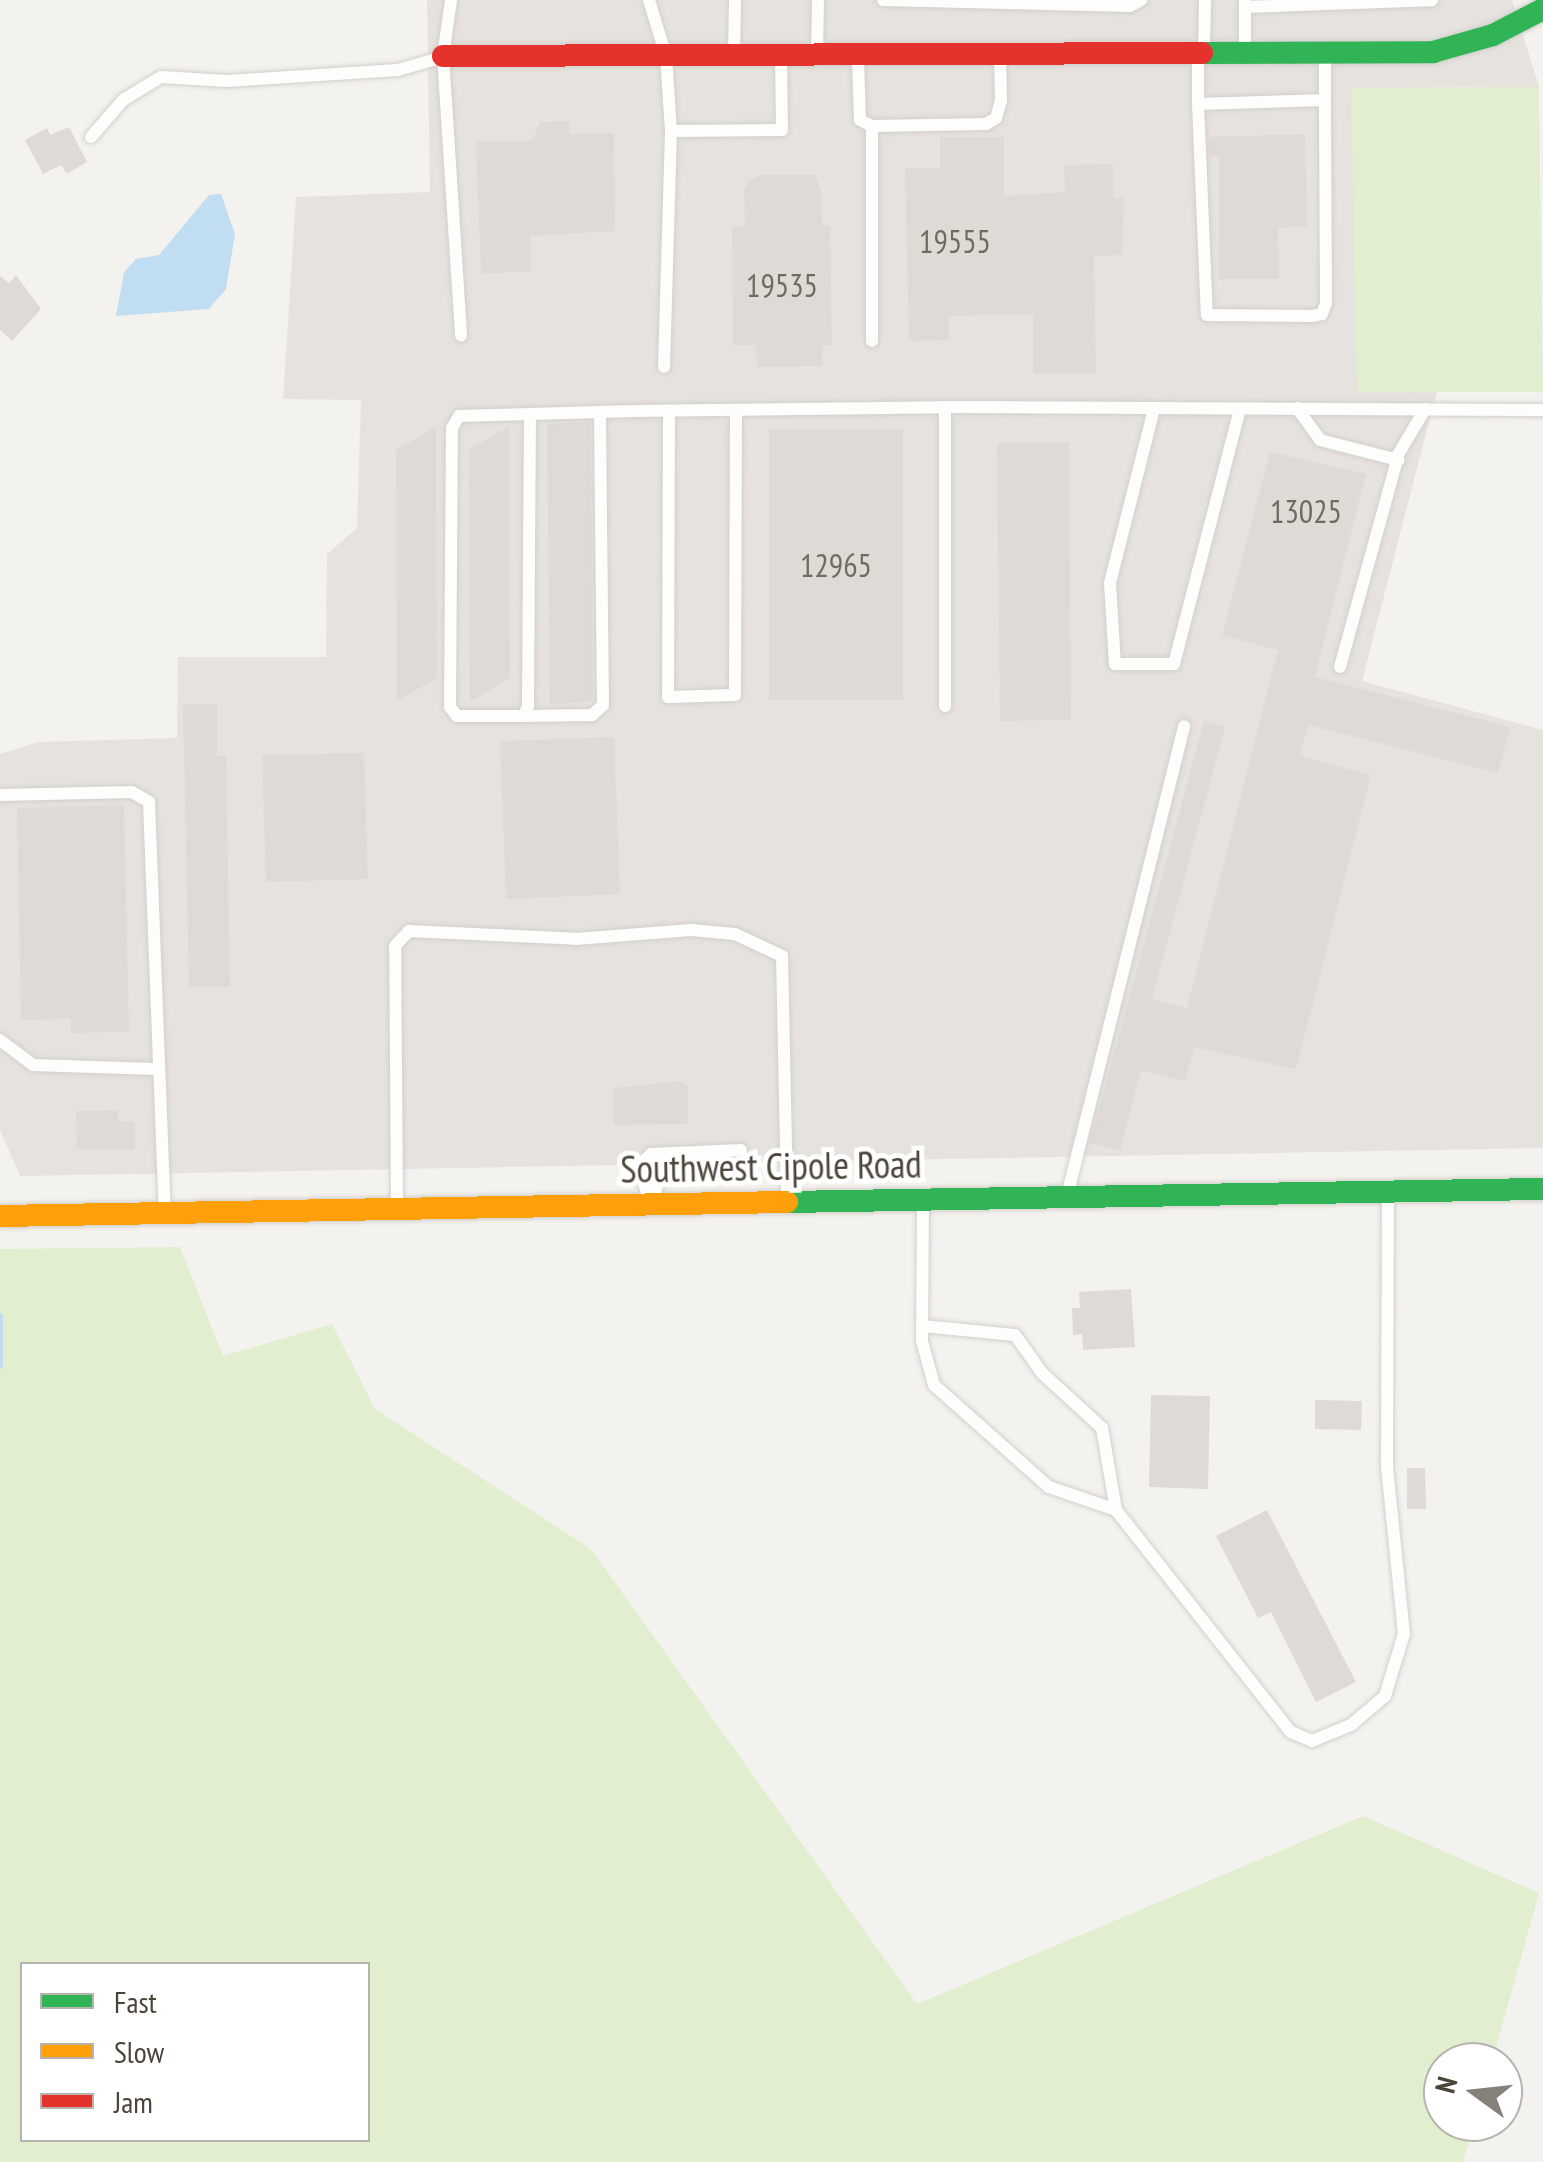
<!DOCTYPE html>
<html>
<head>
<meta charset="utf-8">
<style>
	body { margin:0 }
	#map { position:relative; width:1543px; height:2162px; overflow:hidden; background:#f4f2ee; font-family:"PT Sans Narrow",sans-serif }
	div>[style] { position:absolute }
	.industrial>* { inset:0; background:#e6e2de }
	.green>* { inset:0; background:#e1eecf }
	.water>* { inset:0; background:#c0ddf1 }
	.stream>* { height:6px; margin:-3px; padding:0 3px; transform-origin:3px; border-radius:3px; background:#c0ddf1 }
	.building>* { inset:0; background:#dedbd6 }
	.roads { filter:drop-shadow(0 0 2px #d2d0cb) drop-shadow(0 0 2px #d2d0cb) }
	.lane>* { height:12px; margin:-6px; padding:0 6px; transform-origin:6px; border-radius:6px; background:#fdfdfc }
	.fast>* { height:22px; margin:-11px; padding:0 11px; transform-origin:11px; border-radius:11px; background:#30b455 }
	.slow>* { height:22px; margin:-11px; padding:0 11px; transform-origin:11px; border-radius:11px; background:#ff9f0a }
	.jam>* { height:22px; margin:-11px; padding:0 11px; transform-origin:11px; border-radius:11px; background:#e5322d }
	span { translate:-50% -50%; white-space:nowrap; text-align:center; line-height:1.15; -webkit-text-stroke:10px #fff; paint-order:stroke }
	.number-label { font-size:32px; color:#706a61 }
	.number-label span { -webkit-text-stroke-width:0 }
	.street-label { font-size:38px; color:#4b4439 }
	.legend { position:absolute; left:20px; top:1962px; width:350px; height:180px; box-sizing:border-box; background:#fff; border:2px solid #b7b4b0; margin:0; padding:12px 18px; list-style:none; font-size:30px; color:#4b4439 }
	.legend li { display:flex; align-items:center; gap:20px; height:50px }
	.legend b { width:50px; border:2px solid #b7b4b0 }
	.north { position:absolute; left:1423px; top:2042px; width:100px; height:100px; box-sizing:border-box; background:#fff; border:2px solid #b7b4b0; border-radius:50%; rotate:285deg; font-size:28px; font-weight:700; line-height:40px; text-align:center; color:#4b4439 }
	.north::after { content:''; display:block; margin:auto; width:35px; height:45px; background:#868178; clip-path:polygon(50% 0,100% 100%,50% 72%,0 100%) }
</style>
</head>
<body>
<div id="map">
	<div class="industrial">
		<i style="clip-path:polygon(427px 0,1512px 0,1539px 87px,1352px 88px,1358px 392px,1437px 391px,1362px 681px,1543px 730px,1543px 1148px,20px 1176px,0 1130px,0 754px,38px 742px,177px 738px,178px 657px,326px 657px,327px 554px,357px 528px,361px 400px,283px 399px,296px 197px,430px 192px)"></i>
	</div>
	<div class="green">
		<i style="clip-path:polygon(1539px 87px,1543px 392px,1357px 392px,1351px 88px)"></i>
		<i style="clip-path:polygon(evenodd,180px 1247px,223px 1356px,332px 1324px,375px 1409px,591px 1549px,917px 2004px,1363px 1816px,1539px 1893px,1492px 2062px,1443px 2062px,1443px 2122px,1475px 2122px,1463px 2162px,0 2162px,0 1249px,180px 1247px,22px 1964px,368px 1964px,368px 2140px,22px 2140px,22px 1964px)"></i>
	</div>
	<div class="water">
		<i style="clip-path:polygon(221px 194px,235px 234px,226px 289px,209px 309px,116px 316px,124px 272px,136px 259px,159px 255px,209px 195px)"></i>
	</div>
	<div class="stream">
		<i style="left:0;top:1316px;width:50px;rotate:90deg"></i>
	</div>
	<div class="building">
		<i style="clip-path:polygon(569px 121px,570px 134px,614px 133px,615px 231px,530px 236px,531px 271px,481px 274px,476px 142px,532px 141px,540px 122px)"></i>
		<i style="clip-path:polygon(69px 127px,87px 162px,67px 174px,61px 165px,43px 174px,25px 140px,47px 128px,50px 135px)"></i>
		<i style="clip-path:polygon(1305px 134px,1307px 226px,1278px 228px,1279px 279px,1219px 279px,1219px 157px,1210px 156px,1209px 137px)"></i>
		<i style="clip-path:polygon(940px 137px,1004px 137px,1004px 196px,1065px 192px,1064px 165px,1113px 164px,1114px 198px,1124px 198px,1122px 255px,1094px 256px,1096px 373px,1033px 373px,1033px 314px,949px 316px,949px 340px,909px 341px,905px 168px,940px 168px)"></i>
		<i style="clip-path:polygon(761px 175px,815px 175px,821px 191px,822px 225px,830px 225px,832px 345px,822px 345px,822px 366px,757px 367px,756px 345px,733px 345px,732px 226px,745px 226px,744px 191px,749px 180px)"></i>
		<i style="clip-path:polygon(16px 275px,41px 309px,12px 341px,0 330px,0 276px,9px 283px)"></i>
		<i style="clip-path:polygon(590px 422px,593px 701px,550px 705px,547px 424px)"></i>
		<i style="clip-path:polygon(436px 427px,437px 678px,397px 701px,396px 450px)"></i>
		<i style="clip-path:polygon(509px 427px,510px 678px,470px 702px,469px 449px)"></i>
		<i style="clip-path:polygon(769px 429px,903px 429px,903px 700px,769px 700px)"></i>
		<i style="clip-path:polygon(1069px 442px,1071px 720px,1000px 721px,997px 443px)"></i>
		<i style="clip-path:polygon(1270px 452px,1366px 474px,1315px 677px,1510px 727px,1498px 773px,1308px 725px,1300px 756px,1371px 775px,1296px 1069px,1194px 1047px,1185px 1081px,1141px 1070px,1120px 1151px,1090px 1143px,1204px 721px,1225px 727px,1152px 999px,1187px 1008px,1278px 650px,1222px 635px)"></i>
		<i style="clip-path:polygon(183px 704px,217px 704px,217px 756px,226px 756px,230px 987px,189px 987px)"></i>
		<i style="clip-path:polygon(614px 737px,620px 894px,506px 899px,500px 741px)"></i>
		<i style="clip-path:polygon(364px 753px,368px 879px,266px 882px,262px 755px)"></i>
		<i style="clip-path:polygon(124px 805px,129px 1032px,71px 1033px,71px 1019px,21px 1020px,17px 808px)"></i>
		<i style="clip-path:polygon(682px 1081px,688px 1086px,688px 1124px,613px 1125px,613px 1088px)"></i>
		<i style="clip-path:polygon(118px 1110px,118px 1122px,134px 1121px,135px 1149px,77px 1149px,76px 1111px)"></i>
		<i style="clip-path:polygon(1131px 1289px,1135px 1347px,1083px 1350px,1082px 1334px,1073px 1335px,1072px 1308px,1080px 1308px,1079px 1292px)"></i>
		<i style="clip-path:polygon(1151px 1395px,1210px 1396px,1208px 1489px,1149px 1487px)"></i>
		<i style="clip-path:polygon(1315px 1400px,1362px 1401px,1361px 1430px,1315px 1429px)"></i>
		<i style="clip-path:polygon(1407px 1468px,1425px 1468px,1426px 1509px,1407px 1509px)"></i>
		<i style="clip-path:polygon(1267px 1510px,1356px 1682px,1316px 1702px,1271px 1612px,1258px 1618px,1216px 1536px)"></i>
	</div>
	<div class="roads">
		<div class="lane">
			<i style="left:451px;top:0;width:57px;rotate:98.1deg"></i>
			<i style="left:443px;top:56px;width:280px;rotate:86.3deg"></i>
			<i style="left:649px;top:0;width:59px;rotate:73.1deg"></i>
			<i style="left:666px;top:56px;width:75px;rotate:86.2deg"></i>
			<i style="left:671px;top:131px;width:111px;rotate:-0.5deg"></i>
			<i style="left:782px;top:130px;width:73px;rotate:-90.8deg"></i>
			<i style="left:883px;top:0;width:247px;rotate:1.4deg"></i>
			<i style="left:1130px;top:6px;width:13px;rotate:-29deg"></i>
			<i style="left:1245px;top:7px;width:187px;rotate:-2.1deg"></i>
			<i style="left:1245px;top:50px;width:50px;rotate:-90deg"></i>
			<i style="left:1204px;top:52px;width:52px;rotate:-88.9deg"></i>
			<i style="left:734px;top:53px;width:53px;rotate:-88.9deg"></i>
			<i style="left:817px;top:53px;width:53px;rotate:-88.9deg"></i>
			<i style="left:1198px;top:56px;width:48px;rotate:90deg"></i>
			<i style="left:1198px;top:104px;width:127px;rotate:-1.8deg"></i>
			<i style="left:1325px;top:100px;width:44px;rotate:-90deg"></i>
			<i style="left:858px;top:58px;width:62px;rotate:88.2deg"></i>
			<i style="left:860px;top:120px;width:13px;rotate:27deg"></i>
			<i style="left:872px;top:126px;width:114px;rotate:-1deg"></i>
			<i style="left:986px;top:124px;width:12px;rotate:-31deg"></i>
			<i style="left:996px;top:118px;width:18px;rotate:-74deg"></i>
			<i style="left:1001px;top:101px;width:46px;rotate:-91.2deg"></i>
			<i style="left:1198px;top:104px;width:211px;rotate:87.6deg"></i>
			<i style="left:1207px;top:315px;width:104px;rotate:0.6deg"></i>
			<i style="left:1311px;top:316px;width:11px;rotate:-10deg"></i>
			<i style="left:1322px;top:314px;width:12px;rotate:-70deg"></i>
			<i style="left:1326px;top:303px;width:203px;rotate:-90.3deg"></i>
			<i style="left:872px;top:126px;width:215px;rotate:90deg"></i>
			<i style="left:91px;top:137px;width:49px;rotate:-49.1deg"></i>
			<i style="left:123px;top:100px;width:44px;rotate:-31.2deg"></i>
			<i style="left:161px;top:77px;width:66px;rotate:3.5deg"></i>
			<i style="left:227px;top:81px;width:171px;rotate:-3.7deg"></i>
			<i style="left:398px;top:70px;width:47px;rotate:-16.1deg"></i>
			<i style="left:664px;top:367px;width:236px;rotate:-88.3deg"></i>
			<i style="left:945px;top:407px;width:299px;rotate:90deg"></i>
			<i style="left:1297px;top:408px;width:39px;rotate:54deg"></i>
			<i style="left:1320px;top:440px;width:81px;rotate:14.4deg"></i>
			<i style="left:1154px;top:409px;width:179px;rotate:104.2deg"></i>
			<i style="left:1110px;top:583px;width:81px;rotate:86.5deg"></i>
			<i style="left:1115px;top:664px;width:59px"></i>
			<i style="left:1174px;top:664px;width:264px;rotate:-75.5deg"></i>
			<i style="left:669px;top:412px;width:285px;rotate:90.2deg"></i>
			<i style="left:668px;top:697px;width:67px;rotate:-1.7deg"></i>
			<i style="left:735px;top:695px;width:284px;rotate:-89.8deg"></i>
			<i style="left:530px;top:414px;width:292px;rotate:90.4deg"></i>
			<i style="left:528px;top:706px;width:11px;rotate:112deg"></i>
			<i style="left:524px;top:716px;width:67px;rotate:180deg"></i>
			<i style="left:457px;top:716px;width:11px;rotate:-128deg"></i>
			<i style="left:450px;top:707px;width:279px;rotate:-89.6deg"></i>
			<i style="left:452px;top:428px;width:14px;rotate:-60deg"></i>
			<i style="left:459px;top:416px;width:71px;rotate:-1.6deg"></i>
			<i style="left:530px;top:414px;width:104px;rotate:-1.7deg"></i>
			<i style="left:634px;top:411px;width:311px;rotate:-0.7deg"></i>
			<i style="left:945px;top:407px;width:598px;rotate:0.29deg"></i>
			<i style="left:1340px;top:667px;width:222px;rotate:-74.6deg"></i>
			<i style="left:1399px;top:453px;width:51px;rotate:-59.4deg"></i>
			<i style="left:524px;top:716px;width:68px;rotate:-0.8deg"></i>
			<i style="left:592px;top:715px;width:15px;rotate:-42deg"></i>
			<i style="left:603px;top:705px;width:293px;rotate:-90.6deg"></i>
			<i style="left:0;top:795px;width:132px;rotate:-1.3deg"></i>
			<i style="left:132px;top:792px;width:20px;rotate:30deg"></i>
			<i style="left:149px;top:802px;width:408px;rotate:87.8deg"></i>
			<i style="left:0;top:1040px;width:41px;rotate:37.1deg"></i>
			<i style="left:33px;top:1065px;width:123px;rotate:1.9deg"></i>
			<i style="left:651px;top:1154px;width:29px;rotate:74deg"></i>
			<i style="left:659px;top:1182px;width:23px;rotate:113deg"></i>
			<i style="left:650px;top:1203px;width:39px;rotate:-107deg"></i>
			<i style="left:639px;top:1166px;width:17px;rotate:-45deg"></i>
			<i style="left:651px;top:1154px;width:90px;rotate:-2.5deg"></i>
			<i style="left:1068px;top:1192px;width:480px;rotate:-76deg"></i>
			<i style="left:923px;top:1202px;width:139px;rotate:90.4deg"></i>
			<i style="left:922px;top:1341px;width:46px;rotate:74.7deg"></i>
			<i style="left:934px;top:1385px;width:154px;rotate:41.6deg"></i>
			<i style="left:1049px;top:1487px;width:71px;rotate:18.9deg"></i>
			<i style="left:1116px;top:1510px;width:283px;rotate:51.8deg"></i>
			<i style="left:1291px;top:1732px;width:23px;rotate:23deg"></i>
			<i style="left:1312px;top:1741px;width:42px;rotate:-22.3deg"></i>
			<i style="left:1351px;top:1725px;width:45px;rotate:-40.5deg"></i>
			<i style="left:1385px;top:1696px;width:65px;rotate:-73deg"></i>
			<i style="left:1404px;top:1634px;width:168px;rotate:-95.8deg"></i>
			<i style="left:1387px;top:1467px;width:273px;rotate:-89.8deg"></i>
			<i style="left:397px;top:1207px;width:261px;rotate:-90.4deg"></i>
			<i style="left:395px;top:946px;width:21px;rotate:-47deg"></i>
			<i style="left:409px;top:931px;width:167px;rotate:2.7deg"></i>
			<i style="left:576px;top:939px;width:115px;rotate:-4.5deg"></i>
			<i style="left:691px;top:930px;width:44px;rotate:5.2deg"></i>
			<i style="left:735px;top:934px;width:52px;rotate:25.1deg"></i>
			<i style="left:782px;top:956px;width:242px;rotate:88.8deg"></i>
			<i style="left:922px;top:1326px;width:93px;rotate:5.5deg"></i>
			<i style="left:1015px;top:1335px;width:47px;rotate:54.6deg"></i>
			<i style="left:1042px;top:1373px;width:81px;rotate:42.5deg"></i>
			<i style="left:1102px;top:1428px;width:83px;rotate:80.3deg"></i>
		</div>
		<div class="fast">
			<i style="left:1202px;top:53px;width:231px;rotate:-0.2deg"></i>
			<i style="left:1433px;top:52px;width:62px;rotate:-15.8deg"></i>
			<i style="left:1493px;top:35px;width:56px;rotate:-27.5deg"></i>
			<i style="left:787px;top:1202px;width:756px;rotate:-0.99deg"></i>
		</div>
		<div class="slow">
			<i style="left:0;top:1216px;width:787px;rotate:-1.02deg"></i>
		</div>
		<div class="jam">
			<i style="left:443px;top:56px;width:759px;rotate:-0.23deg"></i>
		</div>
	</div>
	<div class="number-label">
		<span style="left:955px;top:241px">19555</span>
		<span style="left:782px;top:285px">19535</span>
		<span style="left:1306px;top:511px">13025</span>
		<span style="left:836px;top:565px">12965</span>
	</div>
	<div class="street-label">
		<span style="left:771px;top:1166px;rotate:-1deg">Southwest Cipole Road</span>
	</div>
	<ul class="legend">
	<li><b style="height:12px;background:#30b455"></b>Fast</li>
	<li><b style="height:12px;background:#ff9f0a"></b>Slow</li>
	<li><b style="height:12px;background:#e5322d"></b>Jam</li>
	</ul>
	<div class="north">N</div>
</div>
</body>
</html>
